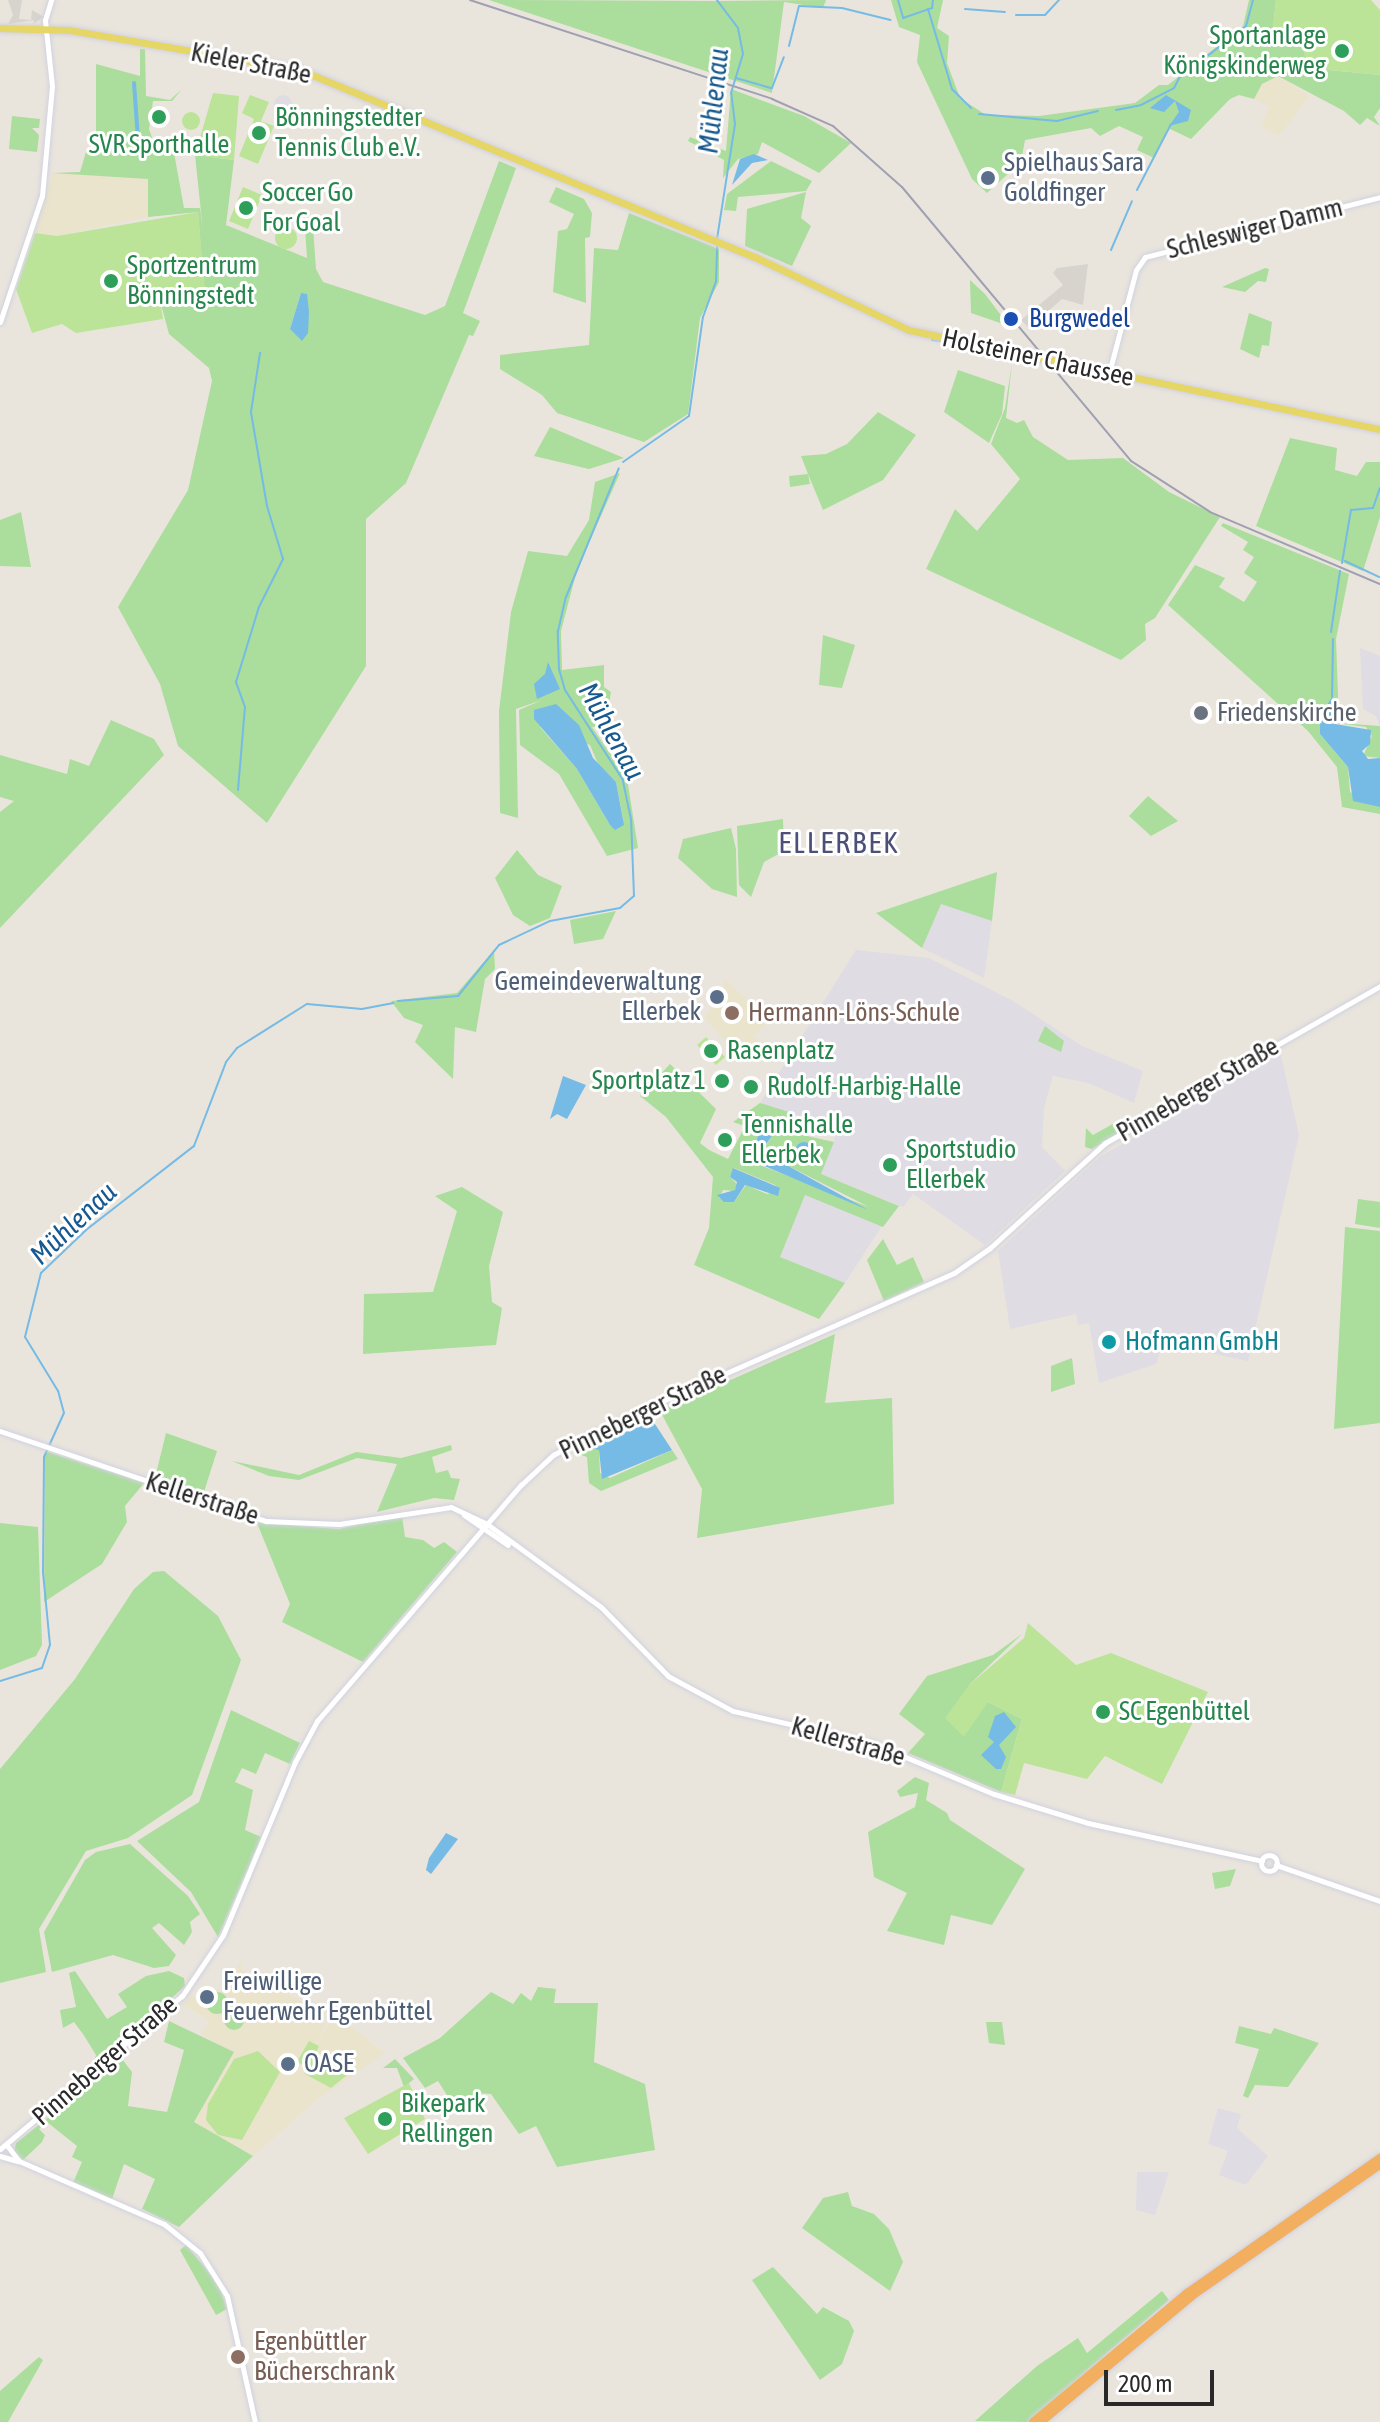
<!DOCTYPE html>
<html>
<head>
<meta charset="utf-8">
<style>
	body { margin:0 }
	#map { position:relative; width:1380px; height:2422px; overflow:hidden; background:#eae5dc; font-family:"Asap Condensed",sans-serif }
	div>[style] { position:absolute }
	.industrial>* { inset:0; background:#dfdce3 }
	.round { border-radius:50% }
	.education>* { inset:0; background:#ebe4cc }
	.green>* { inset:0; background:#abdd9c }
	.pitch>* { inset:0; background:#bbe498 }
	.plaza>* { inset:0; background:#d7d4ce }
	.water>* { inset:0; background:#75bbe5 }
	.stream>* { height:2px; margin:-1px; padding:0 1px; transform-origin:1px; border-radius:1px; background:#75bbe5 }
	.canal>* { height:4px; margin:-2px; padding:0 2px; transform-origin:2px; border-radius:2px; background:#75bbe5 }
	.roads { filter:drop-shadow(0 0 2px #d1d2e1) drop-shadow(0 0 2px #d1d2e1) }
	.secondary>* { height:5px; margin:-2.5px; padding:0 2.5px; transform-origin:2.5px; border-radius:2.5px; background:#fff }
	.secondary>.ring { margin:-2.5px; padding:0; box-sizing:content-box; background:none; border:5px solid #fff; border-radius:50% }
	.primary>* { height:7px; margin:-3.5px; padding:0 3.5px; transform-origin:3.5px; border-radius:3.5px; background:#e6d665 }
	.motorway>* { height:8px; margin:-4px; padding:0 4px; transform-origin:4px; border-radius:4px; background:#f2af5f }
	.rail>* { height:2px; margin:-1px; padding:0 1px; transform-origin:1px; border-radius:1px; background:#9fa0b2 }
	.dots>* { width:22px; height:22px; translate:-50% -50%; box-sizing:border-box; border:4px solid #fff; border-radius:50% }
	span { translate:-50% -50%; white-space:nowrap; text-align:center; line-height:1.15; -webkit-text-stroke:6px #fff; paint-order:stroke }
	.leisure-label { font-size:26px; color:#27864d }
	.right { translate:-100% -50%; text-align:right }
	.left { translate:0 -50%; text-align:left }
	.street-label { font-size:26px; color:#292929 }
	.service-label { font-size:26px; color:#4e5e75 }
	.transit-label { font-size:26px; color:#164399 }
	.worship-label { font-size:26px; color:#5b616d }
	.education-label { font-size:26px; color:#785e54 }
	.culture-label { font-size:26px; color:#0d838f }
	.water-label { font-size:28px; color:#17598f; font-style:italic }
	.quarter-label { font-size:30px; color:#4d5076; letter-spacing:2px }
	.scale { position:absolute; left:1104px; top:2370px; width:110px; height:36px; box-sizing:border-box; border:4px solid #292929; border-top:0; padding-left:10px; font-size:24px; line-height:28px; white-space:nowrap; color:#292929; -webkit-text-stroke:6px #fff; paint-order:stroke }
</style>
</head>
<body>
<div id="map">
	<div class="industrial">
		<i class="round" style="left:274px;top:95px;width:18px;height:18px"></i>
		<i style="clip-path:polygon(1360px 648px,1380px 656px,1380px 726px,1376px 716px,1363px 709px)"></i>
		<i style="clip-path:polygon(941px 903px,992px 921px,984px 978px,922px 948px)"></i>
		<i style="clip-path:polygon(856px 950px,929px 958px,1013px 1001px,1082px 1046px,1143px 1071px,1134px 1103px,1088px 1083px,1053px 1076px,1044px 1108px,1042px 1147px,1065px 1171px,985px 1245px,913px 1194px,903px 1207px,821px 1174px,838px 1129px,760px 1103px)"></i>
		<i style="clip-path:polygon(1280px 1051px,1299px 1135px,1248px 1361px,1182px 1347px,1179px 1353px,1161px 1349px,1156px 1364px,1099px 1383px,1089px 1323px,1078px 1325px,1076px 1314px,1010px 1329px,998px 1251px,1100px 1157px)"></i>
		<i style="clip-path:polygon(805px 1195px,882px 1226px,845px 1283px,780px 1257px)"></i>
		<i style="clip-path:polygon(1218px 2108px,1241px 2114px,1237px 2128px,1268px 2156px,1246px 2185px,1219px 2175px,1228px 2151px,1208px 2144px)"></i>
		<i style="clip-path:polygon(1137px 2172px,1169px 2172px,1155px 2215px,1136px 2210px)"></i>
	</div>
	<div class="education">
		<i style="clip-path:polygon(1278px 76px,1310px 96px,1279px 136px,1265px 129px,1261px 124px,1269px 107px,1254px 99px,1262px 84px)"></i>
		<i style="clip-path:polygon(52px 173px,148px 179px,148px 217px,57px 236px,35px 233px)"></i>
		<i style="clip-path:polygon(724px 978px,769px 1022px,754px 1036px,761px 1043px,749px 1055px,732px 1039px,727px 1043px,704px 1018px,721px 995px)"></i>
		<i style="clip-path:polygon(241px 1961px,243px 1971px,306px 2003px,302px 2011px,326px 2024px,319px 2038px,336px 2015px,385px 2053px,318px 2099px,253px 2156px,194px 2122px,233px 2052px,201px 2035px,209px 2020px,183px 2005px,191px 1995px,206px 2005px,217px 1989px,222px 1992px)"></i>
	</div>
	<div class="green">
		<i style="clip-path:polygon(489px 0,717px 1px,826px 0,823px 8px,784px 2px,772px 93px)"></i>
		<i style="clip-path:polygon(891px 0,943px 0,937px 28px,949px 36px,947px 63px,960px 98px,986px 115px,1039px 116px,1135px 103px,1159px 85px,1168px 85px,1243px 26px,1249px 0,1276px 0,1273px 28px,1300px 35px,1309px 68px,1380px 75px,1380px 108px,1374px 117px,1380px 126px,1367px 118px,1360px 125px,1344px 111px,1278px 76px,1262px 84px,1254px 99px,1239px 95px,1230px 99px,1191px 139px,1168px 128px,1154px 158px,1137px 150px,1143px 137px,1119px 126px,1100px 136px,1091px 128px,1025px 140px,1021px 162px,987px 193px,972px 179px,917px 62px,920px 35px,899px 27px)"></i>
		<i style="clip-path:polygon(evenodd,140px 49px,145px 49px,146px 96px,170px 100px,182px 89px,172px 101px,153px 101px,149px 129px,155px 146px,173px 147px,184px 208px,200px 208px,203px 231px,195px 155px,234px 160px,226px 225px,307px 258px,305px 228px,313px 227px,316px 269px,323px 282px,425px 315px,445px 306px,499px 161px,516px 168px,463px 313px,480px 321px,473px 336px,469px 335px,406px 483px,366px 519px,366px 666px,267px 823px,178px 746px,160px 684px,118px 607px,188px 490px,212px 381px,209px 368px,169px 334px,158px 293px,204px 289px,198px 212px,148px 217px,148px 179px,52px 173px,80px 172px,86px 152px,96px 153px,96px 64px,140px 76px,140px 49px,301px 293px,308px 333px,290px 329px,301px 293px)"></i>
		<i style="clip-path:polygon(731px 89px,804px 116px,851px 143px,819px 173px,762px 142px,758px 154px,738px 159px,723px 178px,724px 160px,688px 141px,690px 137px,726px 151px)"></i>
		<i style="clip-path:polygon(12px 116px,40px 119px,39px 128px,32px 128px,39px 135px,37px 152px,9px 149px)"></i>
		<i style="clip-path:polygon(771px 161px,812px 181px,806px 191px,738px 197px,736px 211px,724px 210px,727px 194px)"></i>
		<i style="clip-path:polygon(556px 187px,584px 199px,592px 213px,590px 237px,585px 238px,586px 303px,553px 292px,558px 231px,567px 229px,574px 214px,549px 202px)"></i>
		<i style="clip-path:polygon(806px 192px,801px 218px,811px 226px,792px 266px,745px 246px,747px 209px)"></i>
		<i style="clip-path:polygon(629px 213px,719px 249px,719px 282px,700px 318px,688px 414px,644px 442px,557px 413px,542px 395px,500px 369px,500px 355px,589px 345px,594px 248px,618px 250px)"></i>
		<i style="clip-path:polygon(1265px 268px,1269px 269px,1266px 282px,1258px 281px,1245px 292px,1222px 287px)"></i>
		<i style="clip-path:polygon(970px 280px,985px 294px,1009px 326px,971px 313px)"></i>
		<i style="clip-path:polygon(1249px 313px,1272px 322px,1269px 346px,1262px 345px,1259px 358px,1240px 349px)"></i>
		<i style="clip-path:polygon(1012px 363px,1006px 418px,1017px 423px,1024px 420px,1033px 437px,1068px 460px,1123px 458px,1169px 492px,1220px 517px,1155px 618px,1145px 624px,1146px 640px,1121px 660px,926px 569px,955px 509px,977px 531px,1020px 479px,991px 444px,1005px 408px)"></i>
		<i style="clip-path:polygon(958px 370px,1005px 386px,1002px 414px,989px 443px,944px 412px)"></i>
		<i style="clip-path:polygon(878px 412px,916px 435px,883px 480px,823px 510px,808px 474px,810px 484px,790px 487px,789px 476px,808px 474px,801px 456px,826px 454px,847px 444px)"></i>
		<i style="clip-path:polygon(550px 427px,624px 458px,589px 469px,534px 456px)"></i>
		<i style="clip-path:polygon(1290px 438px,1337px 448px,1335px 470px,1357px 476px,1366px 462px,1380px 462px,1380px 517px,1363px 571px,1256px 526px)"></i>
		<i style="clip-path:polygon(evenodd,620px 473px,577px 570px,561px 631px,562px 670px,604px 665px,604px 687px,611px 692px,605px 726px,592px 727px,627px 778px,638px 848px,607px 856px,559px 774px,520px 745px,519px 710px,542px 700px,516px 709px,518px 818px,500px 813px,499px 711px,511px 612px,528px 551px,567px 556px,589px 520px,595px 482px,620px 473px,540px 727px,590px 745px,598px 764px,616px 782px,623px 819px,610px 825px,577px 769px,540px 727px)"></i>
		<i style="clip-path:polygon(21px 512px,31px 567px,0 566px,0 520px)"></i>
		<i style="clip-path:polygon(1223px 523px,1349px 574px,1336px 639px,1339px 723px,1380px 726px,1380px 758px,1363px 756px,1372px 736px,1366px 727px,1335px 723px,1332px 699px,1320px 716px,1320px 734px,1348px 767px,1350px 792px,1380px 807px,1380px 814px,1342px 807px,1337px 767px,1308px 731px,1168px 605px,1195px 565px,1225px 578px,1219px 587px,1244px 602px,1257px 582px,1244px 573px,1254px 557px,1243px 550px,1248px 542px,1221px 526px)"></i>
		<i style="clip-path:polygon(823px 635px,855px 645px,842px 688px,819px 685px)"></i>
		<i style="clip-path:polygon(111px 720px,154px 739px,164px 755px,0 928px,0 812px,14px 801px,0 797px,0 755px,67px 774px,70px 759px,89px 766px)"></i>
		<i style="clip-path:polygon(1148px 796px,1178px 821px,1151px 836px,1129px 816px)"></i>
		<i style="clip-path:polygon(783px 819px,784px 851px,764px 862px,751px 897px,739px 885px,737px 826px)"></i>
		<i style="clip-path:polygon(731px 828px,736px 849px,737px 897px,712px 889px,678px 858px,683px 839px)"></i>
		<i style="clip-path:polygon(517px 850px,538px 875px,562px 886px,550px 918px,530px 926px,513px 915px,495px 878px)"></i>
		<i style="clip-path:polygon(997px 872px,992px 921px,941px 904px,922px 948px,876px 913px)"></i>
		<i style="clip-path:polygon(616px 911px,603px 939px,574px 944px,570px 920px)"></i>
		<i style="clip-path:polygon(494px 950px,495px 969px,485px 979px,476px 1032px,455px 1027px,453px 1079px,415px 1042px,423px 1025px,404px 1018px,391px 1001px,457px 993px)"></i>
		<i style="clip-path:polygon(1045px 1026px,1064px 1041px,1061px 1052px,1038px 1041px)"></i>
		<i style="clip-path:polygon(evenodd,670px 1064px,716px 1109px,700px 1143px,709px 1150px,728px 1159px,745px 1126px,733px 1122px,760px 1103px,789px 1112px,789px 1132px,834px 1142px,821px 1174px,899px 1206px,883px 1227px,805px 1195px,780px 1257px,845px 1283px,819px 1319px,694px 1265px,709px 1228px,713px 1177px,666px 1117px,640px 1096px,670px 1064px,772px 1122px,780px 1125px,761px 1152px,869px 1207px,757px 1164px,762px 1129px,772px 1122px,670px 1064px,734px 1168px,775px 1185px,780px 1191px,767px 1194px,746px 1185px,734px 1202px,719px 1198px,723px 1190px,734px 1191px,738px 1185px,730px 1177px,734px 1168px)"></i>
		<i style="clip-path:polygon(1118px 1121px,1128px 1127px,1092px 1149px,1085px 1147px,1086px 1128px,1093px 1135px)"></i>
		<i style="clip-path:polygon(462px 1187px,503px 1212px,489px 1266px,492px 1302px,502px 1308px,496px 1345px,363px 1354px,364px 1294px,433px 1292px,457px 1211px,435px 1196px)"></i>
		<i style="clip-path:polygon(1358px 1199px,1380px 1202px,1380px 1228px,1355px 1224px)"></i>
		<i style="clip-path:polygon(1345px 1227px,1380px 1231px,1380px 1423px,1334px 1429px)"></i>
		<i style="clip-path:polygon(883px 1239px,897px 1265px,913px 1257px,924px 1282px,884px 1301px,867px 1260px)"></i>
		<i style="clip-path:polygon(835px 1334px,825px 1403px,892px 1398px,894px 1504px,697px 1538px,702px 1489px,660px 1411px)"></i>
		<i style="clip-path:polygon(1072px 1358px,1075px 1384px,1051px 1392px,1051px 1366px)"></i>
		<i style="clip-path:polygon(166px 1433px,217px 1451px,203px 1495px,155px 1478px)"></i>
		<i style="clip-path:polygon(451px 1445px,452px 1450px,432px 1457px,436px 1473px,448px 1470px,451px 1478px,460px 1479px,454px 1500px,434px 1498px,377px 1512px,397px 1464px,357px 1458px,299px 1480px,269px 1476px,232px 1461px,299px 1475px,356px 1452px,401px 1458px)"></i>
		<i style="clip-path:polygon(585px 1448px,599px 1450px,600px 1473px,610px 1478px,672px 1450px,678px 1459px,601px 1491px,589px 1483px,587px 1457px,572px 1452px)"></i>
		<i style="clip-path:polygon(45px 1451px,144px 1483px,125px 1506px,127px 1522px,102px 1564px,44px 1602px)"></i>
		<i style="clip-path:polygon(402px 1516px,405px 1537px,423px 1540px,434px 1548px,444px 1542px,457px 1552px,363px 1662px,282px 1622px,290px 1604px,257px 1523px,339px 1529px)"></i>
		<i style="clip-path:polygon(0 1523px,38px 1527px,42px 1645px,36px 1656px,0 1670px)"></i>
		<i style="clip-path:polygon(164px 1571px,218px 1616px,241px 1660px,192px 1795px,128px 1838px,86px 1851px,39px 1929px,46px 1972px,0 1983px,0 1769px,75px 1679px,134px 1589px,153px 1572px)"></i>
		<i style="clip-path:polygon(1022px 1634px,969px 1685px,988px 1702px,1022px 1719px,1001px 1792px,908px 1753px,925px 1734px,899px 1714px,927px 1676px,993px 1655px)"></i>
		<i style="clip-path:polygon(231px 1710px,300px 1743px,290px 1764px,265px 1753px,256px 1774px,242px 1768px,235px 1782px,253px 1790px,245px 1830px,261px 1837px,218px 1937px,191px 1892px,137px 1841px,199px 1802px)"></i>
		<i style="clip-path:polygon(915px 1777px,929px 1783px,926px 1800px,947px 1813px,950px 1820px,1025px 1869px,992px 1925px,951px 1915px,944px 1945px,887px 1931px,907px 1893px,874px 1877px,868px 1832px,915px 1807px,918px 1793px,900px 1797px,897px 1791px)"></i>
		<i style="clip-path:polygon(130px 1844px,188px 1896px,200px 1914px,190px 1922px,192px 1932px,184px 1945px,159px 1923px,152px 1928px,176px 1955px,169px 1966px,154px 1968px,113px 1955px,52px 1972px,44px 1932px,85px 1860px,96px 1852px)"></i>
		<i style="clip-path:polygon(1236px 1869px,1230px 1886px,1215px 1889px,1212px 1873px)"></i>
		<i style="clip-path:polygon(75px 1971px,107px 2019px,127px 2007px,118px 1994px,146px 1976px,169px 1971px,184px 1978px,185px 1986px,92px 2070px,96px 2055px,83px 2034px,74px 2022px,63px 2028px,60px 2010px,76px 2007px,69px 1973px)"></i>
		<i style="clip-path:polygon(538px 1987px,556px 1989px,554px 2003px,598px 2003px,594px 2062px,645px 2084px,655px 2150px,557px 2167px,536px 2126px,519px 2134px,491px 2094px,477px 2093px,454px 2106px,438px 2081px,425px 2088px,403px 2058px,440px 2038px,491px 1992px,513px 2004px,521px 1993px,531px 2001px)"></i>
		<i class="round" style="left:206px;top:1992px;width:22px;height:22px"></i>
		<i class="round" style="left:224px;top:2010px;width:20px;height:20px"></i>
		<i style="clip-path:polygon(169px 2021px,234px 2052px,194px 2122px,253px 2156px,179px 2227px,142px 2209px,155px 2179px,124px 2164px,112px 2199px,73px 2183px,82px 2162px,72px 2157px,77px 2146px,47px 2122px,39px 2129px,45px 2135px,42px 2142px,23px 2160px,14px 2151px,16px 2143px,122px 2059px,132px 2072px,128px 2106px,167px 2112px,184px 2050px,164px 2042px)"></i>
		<i style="clip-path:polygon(986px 2022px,1002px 2022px,1005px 2045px,989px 2043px)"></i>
		<i style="clip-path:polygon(1239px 2026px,1271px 2034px,1274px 2028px,1319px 2043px,1288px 2087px,1255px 2085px,1248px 2098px,1243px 2096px,1259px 2049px,1235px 2043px)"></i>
		<i style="clip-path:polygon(395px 2059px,414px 2079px,404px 2087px,397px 2068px,383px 2068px)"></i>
		<i style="clip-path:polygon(848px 2192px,852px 2206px,874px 2214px,889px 2229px,903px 2262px,890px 2291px,802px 2228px,823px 2198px)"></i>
		<i style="clip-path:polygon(186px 2245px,218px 2283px,227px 2309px,216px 2315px,180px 2250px)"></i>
		<i style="clip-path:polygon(773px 2267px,817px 2314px,823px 2307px,849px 2321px,854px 2331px,842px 2364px,820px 2380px,752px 2280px)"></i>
		<i style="clip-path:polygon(1162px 2291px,1169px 2300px,1027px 2422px,975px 2421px,1037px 2366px,1078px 2338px,1087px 2353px)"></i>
		<i style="clip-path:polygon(39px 2357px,43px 2360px,8px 2422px,0 2422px,0 2391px)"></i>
	</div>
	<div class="pitch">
		<i style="clip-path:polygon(1276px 0,1371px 0,1380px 10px,1380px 75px,1308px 68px,1299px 35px,1273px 28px)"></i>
		<i style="clip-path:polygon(213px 93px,239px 96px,234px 160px,195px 155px)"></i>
		<i style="clip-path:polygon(250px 95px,269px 102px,261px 121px,274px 126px,258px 164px,239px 156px,254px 119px,242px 113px)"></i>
		<i class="round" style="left:182px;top:112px;width:18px;height:18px"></i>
		<i style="clip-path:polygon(243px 187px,262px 195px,248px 229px,229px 221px)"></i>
		<i style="clip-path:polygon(198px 212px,205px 289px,159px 293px,163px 319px,76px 333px,62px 324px,32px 333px,16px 289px,35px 233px,57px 236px)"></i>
		<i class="round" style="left:275px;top:227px;width:22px;height:22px"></i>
		<i style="clip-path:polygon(706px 1037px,725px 1057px,716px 1065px,697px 1045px)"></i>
		<i class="round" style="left:713px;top:1072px;width:18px;height:18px"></i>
		<i style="clip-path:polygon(1028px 1623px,1076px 1665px,1111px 1653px,1208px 1692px,1162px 1784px,1105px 1756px,1087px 1779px,1024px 1763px,1015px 1795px,1001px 1792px,1022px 1719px,988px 1702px,964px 1737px,945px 1718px,969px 1685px,1024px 1638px)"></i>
		<i style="clip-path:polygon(309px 2041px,319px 2046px,314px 2057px,347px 2075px,331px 2088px,305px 2074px,308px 2068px,297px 2062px)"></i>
		<i style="clip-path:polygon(258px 2051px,280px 2072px,242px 2140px,218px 2135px,206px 2120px,208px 2104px,234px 2059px)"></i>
		<i style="clip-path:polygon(409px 2083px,425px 2119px,368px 2154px,344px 2118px)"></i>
	</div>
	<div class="plaza">
		<i style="clip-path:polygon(8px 0,22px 0,19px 19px,31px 20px,32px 10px,44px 17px,33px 24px,34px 20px,8px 24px,13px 15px)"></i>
		<i style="clip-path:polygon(1088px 264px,1083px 305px,1062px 299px,1029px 328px,1021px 320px,1063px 285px,1053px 273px,1057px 268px)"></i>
	</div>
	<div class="water">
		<i style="clip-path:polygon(1166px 95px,1191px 110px,1188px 121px,1169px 126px,1179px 112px,1175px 101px,1164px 112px,1150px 108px)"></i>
		<i style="clip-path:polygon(754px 154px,768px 160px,752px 163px,732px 185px,740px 159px)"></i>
		<i style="clip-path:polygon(301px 293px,307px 294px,309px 312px,308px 333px,302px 341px,290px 329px)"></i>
		<i style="clip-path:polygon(548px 662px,560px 689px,537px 699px,534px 684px,545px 674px)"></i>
		<i style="clip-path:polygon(1332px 697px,1335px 724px,1371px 730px,1370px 744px,1362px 751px,1368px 759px,1380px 758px,1380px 807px,1353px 801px,1348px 767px,1320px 734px,1320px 716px)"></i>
		<i style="clip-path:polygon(556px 704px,579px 725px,593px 758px,616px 782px,624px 825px,615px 830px,610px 825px,577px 769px,534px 719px,534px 710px)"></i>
		<i style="clip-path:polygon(563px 1076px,586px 1085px,567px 1119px,557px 1114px,550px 1119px)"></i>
		<i style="clip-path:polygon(777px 1118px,780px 1125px,761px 1151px,868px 1210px,750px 1160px,760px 1131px)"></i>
		<i class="round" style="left:795px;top:1142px;width:18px;height:18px"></i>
		<i style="clip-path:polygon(733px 1168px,780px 1188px,778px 1196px,745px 1185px,734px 1202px,724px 1202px,717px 1195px,735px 1190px,737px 1182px,730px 1177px)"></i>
		<i style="clip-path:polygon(653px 1421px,672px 1450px,602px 1479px,599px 1450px,585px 1448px)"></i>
		<i style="clip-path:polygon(1004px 1712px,1016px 1727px,999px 1745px,1006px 1757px,1001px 1769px,996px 1769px,981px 1755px,994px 1742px,988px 1737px,995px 1716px)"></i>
		<i style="clip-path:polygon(446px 1833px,458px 1839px,431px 1874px,426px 1870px,429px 1858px)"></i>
	</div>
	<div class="stream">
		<i style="left:898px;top:0;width:19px;rotate:74deg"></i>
		<i style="left:903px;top:18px;width:31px;rotate:-19deg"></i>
		<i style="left:932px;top:8px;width:8px;rotate:-83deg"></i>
		<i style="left:928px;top:9px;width:84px;rotate:73.3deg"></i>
		<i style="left:952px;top:89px;width:27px;rotate:45deg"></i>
		<i style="left:965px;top:9px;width:40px;rotate:4.3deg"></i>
		<i style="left:1016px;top:15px;width:29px"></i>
		<i style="left:1045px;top:15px;width:21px;rotate:-47deg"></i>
		<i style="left:789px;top:46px;width:41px;rotate:-76deg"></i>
		<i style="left:799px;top:6px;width:43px;rotate:2.7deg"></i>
		<i style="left:842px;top:8px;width:50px;rotate:13.8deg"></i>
		<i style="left:736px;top:78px;width:37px;rotate:16deg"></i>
		<i style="left:772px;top:88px;width:33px;rotate:-69deg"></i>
		<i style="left:1116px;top:110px;width:25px;rotate:-11deg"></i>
		<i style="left:1141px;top:105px;width:37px;rotate:-27deg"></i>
		<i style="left:1174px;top:88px;width:11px;rotate:-63deg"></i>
		<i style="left:1179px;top:78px;width:85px;rotate:-37.8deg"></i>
		<i style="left:1246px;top:26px;width:27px;rotate:-75deg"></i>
		<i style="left:979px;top:114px;width:78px;rotate:5.1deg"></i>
		<i style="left:1057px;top:121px;width:42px;rotate:-13.7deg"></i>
		<i style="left:1137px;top:190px;width:74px;rotate:-62.7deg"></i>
		<i style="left:717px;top:239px;width:116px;rotate:-81.1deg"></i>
		<i style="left:735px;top:124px;width:31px;rotate:-97deg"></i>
		<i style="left:731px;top:93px;width:41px;rotate:-72.9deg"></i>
		<i style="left:743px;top:54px;width:26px;rotate:-101deg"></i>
		<i style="left:738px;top:28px;width:35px;rotate:-127deg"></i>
		<i style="left:1111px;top:250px;width:53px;rotate:-66.8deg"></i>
		<i style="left:932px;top:340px;width:9px;rotate:6deg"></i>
		<i style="left:979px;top:341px;width:10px;rotate:6deg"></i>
		<i style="left:945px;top:342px;width:5px;rotate:11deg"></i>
		<i style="left:965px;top:347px;width:12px;rotate:9deg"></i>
		<i style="left:981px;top:350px;width:7px;rotate:8deg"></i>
		<i style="left:993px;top:352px;width:5px;rotate:22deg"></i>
		<i style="left:1021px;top:358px;width:19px;rotate:12deg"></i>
		<i style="left:623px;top:462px;width:80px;rotate:-34.9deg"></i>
		<i style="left:689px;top:416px;width:100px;rotate:-82deg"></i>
		<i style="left:703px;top:317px;width:38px;rotate:-70deg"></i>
		<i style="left:716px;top:281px;width:36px;rotate:-88deg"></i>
		<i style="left:1345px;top:561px;width:38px;rotate:25deg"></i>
		<i style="left:1342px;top:563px;width:54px;rotate:-80.4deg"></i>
		<i style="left:1351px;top:510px;width:22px;rotate:-5deg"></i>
		<i style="left:1373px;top:508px;width:21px;rotate:-71deg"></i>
		<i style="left:1331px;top:632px;width:62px;rotate:-81.6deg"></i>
		<i style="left:1332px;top:697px;width:58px;rotate:-89deg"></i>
		<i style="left:238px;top:790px;width:83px;rotate:-85.2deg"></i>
		<i style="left:245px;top:707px;width:27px;rotate:-110deg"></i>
		<i style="left:236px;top:682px;width:78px;rotate:-73deg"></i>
		<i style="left:259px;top:607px;width:54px;rotate:-63.4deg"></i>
		<i style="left:283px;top:559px;width:55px;rotate:-106.8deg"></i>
		<i style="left:267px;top:506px;width:95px;rotate:-99.7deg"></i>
		<i style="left:251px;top:412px;width:60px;rotate:-81.3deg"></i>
		<i style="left:398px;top:1001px;width:60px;rotate:-4.8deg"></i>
		<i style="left:458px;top:996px;width:65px;rotate:-51.2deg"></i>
		<i style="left:499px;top:945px;width:56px;rotate:-25.2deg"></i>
		<i style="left:550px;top:921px;width:71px;rotate:-10.5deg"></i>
		<i style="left:620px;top:908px;width:18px;rotate:-41deg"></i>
		<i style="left:634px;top:896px;width:77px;rotate:-92.2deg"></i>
		<i style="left:631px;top:819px;width:40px;rotate:-102deg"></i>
		<i style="left:623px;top:780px;width:107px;rotate:-122.8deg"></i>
		<i style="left:565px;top:690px;width:22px;rotate:-106deg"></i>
		<i style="left:559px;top:669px;width:38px;rotate:-92deg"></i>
		<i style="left:558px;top:631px;width:35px;rotate:-77deg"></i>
		<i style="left:566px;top:597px;width:139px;rotate:-67.7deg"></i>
		<i style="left:0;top:1681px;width:44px;rotate:-17.2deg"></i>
		<i style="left:42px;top:1668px;width:24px;rotate:-71deg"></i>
		<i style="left:50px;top:1645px;width:73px;rotate:-95.5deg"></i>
		<i style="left:43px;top:1572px;width:115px;rotate:-89.5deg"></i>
		<i style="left:44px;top:1457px;width:48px;rotate:-65.6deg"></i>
		<i style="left:64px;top:1413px;width:23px;rotate:-105deg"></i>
		<i style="left:58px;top:1391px;width:63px;rotate:-121.4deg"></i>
		<i style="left:25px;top:1337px;width:66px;rotate:-76deg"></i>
		<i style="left:41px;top:1273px;width:62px;rotate:-43.7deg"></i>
		<i style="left:86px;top:1230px;width:137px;rotate:-37.9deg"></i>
		<i style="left:194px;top:1146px;width:90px;rotate:-69.1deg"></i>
		<i style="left:226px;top:1062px;width:18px;rotate:-52deg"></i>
		<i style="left:237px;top:1048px;width:83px;rotate:-32.2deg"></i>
		<i style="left:307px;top:1004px;width:55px;rotate:5.2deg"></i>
		<i style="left:362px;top:1009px;width:32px;rotate:-11deg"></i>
	</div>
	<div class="canal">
		<i style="left:134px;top:83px;width:69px;rotate:85.9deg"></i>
	</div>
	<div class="roads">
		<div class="secondary">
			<i style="left:0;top:322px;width:133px;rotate:-71.6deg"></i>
			<i style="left:42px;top:196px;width:110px;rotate:-84.8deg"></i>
			<i style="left:52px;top:86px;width:66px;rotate:-96.1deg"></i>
			<i style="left:45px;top:20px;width:21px;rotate:-73deg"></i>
			<i style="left:1109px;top:373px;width:106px;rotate:-75.3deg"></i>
			<i style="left:1136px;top:270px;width:16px;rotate:-55deg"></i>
			<i style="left:1145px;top:257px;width:243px;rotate:-14.3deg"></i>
			<i style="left:0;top:1431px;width:281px;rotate:18.7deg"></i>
			<i style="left:266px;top:1521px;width:73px;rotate:2.4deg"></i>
			<i style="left:339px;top:1524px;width:113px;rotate:-8.6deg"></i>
			<i style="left:451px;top:1507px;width:40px;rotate:25deg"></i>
			<i style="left:487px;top:1524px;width:141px;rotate:36.1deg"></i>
			<i style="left:601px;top:1607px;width:96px;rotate:45.8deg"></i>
			<i style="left:668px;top:1676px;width:74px;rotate:28.3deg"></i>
			<i style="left:733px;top:1711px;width:143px;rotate:13deg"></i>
			<i style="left:872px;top:1743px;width:132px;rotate:22.7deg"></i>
			<i style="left:994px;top:1794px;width:98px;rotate:17.1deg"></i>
			<i style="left:1088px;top:1823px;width:178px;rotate:12.3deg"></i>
			<i style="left:464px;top:1515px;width:53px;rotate:34.3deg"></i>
			<i class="ring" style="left:1261px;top:1855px;width:11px;height:11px"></i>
			<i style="left:1276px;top:1865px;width:110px;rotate:19.1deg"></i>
			<i style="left:6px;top:2144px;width:21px;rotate:53deg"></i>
			<i style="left:19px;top:2161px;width:158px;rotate:23.5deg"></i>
			<i style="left:164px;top:2224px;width:46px;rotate:38.9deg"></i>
			<i style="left:200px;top:2253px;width:51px;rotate:57.9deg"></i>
			<i style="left:227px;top:2296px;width:129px;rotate:77.5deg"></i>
			<i style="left:0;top:2149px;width:238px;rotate:-40.1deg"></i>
			<i style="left:182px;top:1996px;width:73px;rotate:-56.1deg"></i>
			<i style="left:223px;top:1935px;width:187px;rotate:-67.4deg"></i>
			<i style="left:295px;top:1762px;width:47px;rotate:-61.8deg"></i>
			<i style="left:317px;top:1721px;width:312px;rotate:-49.2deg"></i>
			<i style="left:521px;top:1485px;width:44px;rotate:-43.2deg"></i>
			<i style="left:553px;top:1455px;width:72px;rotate:-28deg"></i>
			<i style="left:617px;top:1421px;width:368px;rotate:-23.7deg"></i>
			<i style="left:954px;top:1273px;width:44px;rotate:-34.8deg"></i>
			<i style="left:990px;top:1248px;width:156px;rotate:-42.4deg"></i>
			<i style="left:1105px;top:1143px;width:317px;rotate:-29.7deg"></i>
			<i style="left:0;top:2156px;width:19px;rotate:16deg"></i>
		</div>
		<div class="primary">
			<i style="left:0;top:28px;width:69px;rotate:1.7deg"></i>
			<i style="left:69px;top:30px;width:232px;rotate:9.7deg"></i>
			<i style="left:298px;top:69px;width:494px;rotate:22.4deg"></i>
			<i style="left:755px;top:257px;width:170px;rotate:25.4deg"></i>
			<i style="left:909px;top:330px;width:481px;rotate:11.9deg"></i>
		</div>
		<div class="motorway">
			<i style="left:1033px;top:2422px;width:201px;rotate:-40deg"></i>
			<i style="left:1187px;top:2293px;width:236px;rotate:-35deg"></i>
			<i style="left:1041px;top:2422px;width:197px;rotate:-39.8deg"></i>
			<i style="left:1192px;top:2296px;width:229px;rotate:-34.9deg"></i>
		</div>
	</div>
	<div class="rail">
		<i style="left:470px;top:0;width:318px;rotate:18.1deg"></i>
		<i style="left:772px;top:99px;width:67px;rotate:23.9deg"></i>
		<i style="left:833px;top:126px;width:92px;rotate:41.5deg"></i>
		<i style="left:902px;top:187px;width:357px;rotate:50.1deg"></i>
		<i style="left:1131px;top:461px;width:94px;rotate:32.8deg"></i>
		<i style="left:1210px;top:512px;width:185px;rotate:23deg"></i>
	</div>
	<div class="dots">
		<i style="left:1342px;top:51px;background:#2e9e5b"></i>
		<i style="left:159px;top:117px;background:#2e9e5b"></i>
		<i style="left:259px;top:133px;background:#2e9e5b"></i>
		<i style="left:988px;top:178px;background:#5c6f8a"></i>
		<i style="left:246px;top:208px;background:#2e9e5b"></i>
		<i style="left:111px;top:281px;background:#2e9e5b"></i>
		<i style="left:1011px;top:319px;background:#1a4fb4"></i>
		<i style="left:1201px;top:713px;background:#6b7280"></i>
		<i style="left:717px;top:997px;background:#5c6f8a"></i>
		<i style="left:732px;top:1013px;background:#8d6e63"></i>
		<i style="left:711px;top:1051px;background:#2e9e5b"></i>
		<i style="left:722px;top:1081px;background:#2e9e5b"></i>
		<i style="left:751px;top:1087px;background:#2e9e5b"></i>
		<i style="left:725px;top:1140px;background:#2e9e5b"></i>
		<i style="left:890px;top:1165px;background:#2e9e5b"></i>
		<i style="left:1109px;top:1342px;background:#0f9aa8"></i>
		<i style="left:1103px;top:1712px;background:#2e9e5b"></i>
		<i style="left:207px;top:1997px;background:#5c6f8a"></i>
		<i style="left:288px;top:2064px;background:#5c6f8a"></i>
		<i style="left:385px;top:2119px;background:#2e9e5b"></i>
		<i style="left:238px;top:2357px;background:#8d6e63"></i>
	</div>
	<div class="leisure-label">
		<span class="right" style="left:1326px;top:51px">Sportanlage<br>Königskinderweg</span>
		<span class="left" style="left:275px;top:133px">Bönningstedter<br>Tennis Club e.V.</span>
		<span style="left:159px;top:145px">SVR Sporthalle</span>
		<span class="left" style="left:262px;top:208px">Soccer Go<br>For Goal</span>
		<span class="left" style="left:127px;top:281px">Sportzentrum<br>Bönningstedt</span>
		<span class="left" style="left:727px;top:1051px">Rasenplatz</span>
		<span class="right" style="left:706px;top:1081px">Sportplatz 1</span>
		<span class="left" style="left:767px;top:1087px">Rudolf-Harbig-Halle</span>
		<span class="left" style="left:741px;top:1140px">Tennishalle<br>Ellerbek</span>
		<span class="left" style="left:906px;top:1165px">Sportstudio<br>Ellerbek</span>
		<span class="left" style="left:1119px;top:1712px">SC Egenbüttel</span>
		<span class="left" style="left:401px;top:2119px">Bikepark<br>Rellingen</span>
	</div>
	<div class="street-label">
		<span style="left:251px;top:64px;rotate:11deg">Kieler Straße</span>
		<span style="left:1255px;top:229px;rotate:-14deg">Schleswiger Damm</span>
		<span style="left:1038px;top:358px;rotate:12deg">Holsteiner Chaussee</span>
		<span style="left:1198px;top:1090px;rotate:-30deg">Pinneberger Straße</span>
		<span style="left:643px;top:1413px;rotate:-26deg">Pinneberger Straße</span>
		<span style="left:202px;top:1499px;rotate:18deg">Kellerstraße</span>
		<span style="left:848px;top:1742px;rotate:16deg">Kellerstraße</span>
		<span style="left:105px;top:2061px;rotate:-41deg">Pinneberger Straße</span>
	</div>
	<div class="service-label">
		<span class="left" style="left:1004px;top:178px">Spielhaus Sara<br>Goldfinger</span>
		<span class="right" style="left:701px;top:997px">Gemeindeverwaltung<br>Ellerbek</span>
		<span class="left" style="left:223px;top:1997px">Freiwillige<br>Feuerwehr Egenbüttel</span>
		<span class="left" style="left:304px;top:2064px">OASE</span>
	</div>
	<div class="transit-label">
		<span class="left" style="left:1029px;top:319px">Burgwedel</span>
	</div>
	<div class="worship-label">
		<span class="left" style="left:1217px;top:713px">Friedenskirche</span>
	</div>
	<div class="education-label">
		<span class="left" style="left:748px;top:1013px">Hermann-Löns-Schule</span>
		<span class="left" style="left:254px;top:2357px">Egenbüttler<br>Bücherschrank</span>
	</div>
	<div class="culture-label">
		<span class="left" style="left:1125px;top:1342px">Hofmann GmbH</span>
	</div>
	<div class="water-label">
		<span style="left:713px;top:101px;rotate:-84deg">Mühlenau</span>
		<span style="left:612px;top:731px;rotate:61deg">Mühlenau</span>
		<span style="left:73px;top:1223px;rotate:-43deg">Mühlenau</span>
	</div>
	<div class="quarter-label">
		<span style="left:839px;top:842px">ELLERBEK</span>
	</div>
	<div class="scale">200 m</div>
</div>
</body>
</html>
